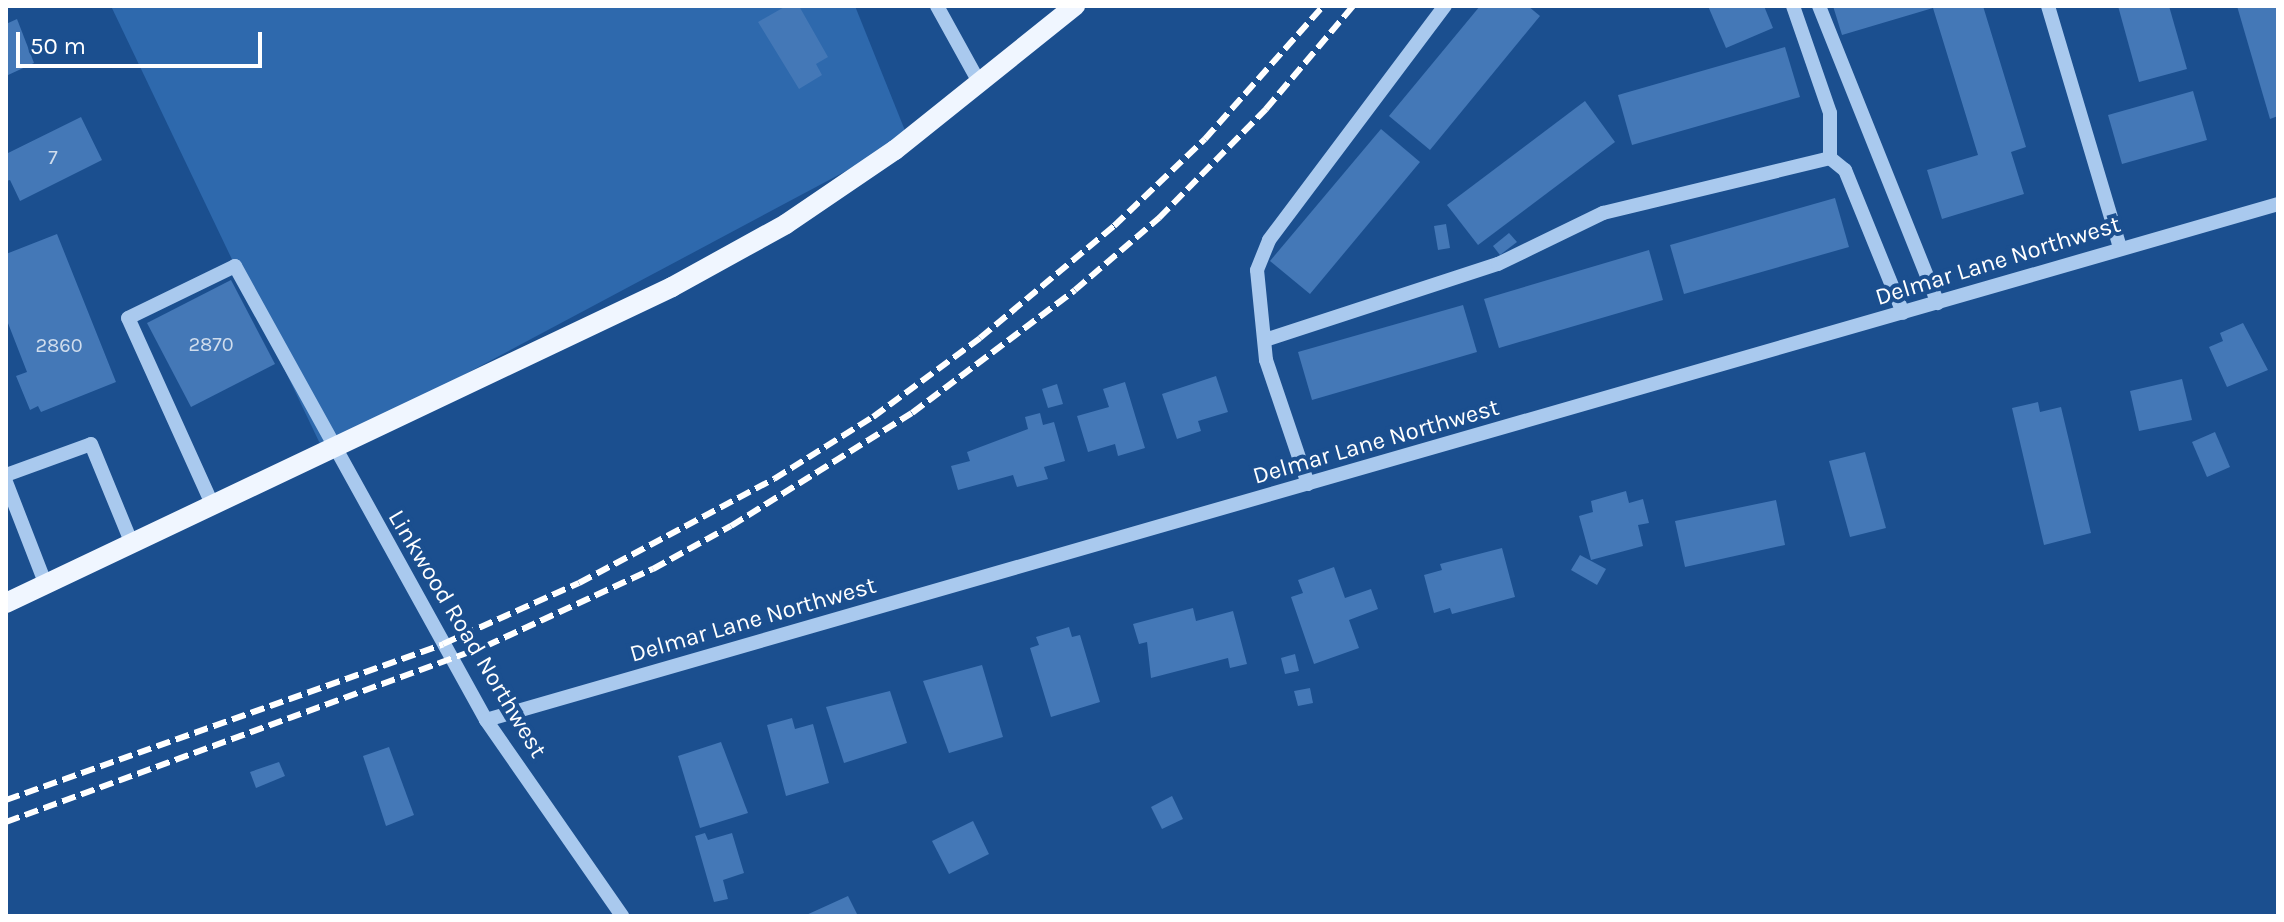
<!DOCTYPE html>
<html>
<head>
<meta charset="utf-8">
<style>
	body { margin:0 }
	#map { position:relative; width:2284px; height:922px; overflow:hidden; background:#1b4f8f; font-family:Karla,sans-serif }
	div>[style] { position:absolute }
	.green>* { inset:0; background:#2e69ad }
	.building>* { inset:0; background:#4478b7 }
	.minor>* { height:14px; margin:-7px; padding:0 7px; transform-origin:7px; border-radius:7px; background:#a9c9ee }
	.major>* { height:20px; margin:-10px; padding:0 10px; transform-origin:10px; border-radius:10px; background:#f0f6ff }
	.rail>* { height:6px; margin-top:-3px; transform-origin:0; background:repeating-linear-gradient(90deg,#fff 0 14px,transparent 0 20px) }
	span { translate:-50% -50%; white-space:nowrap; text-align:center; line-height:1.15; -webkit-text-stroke:8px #1b4f8f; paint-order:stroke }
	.number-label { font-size:20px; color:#d0dded }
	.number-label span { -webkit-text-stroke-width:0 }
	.street-label { font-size:24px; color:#fff }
	.frame { position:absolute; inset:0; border:8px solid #fff; pointer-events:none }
	.scale { position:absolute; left:16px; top:32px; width:246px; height:36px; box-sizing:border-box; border:4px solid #fff; border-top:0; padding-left:10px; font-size:24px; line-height:28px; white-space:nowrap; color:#fff; -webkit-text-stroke:6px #1b4f8f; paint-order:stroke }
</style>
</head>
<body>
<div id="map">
	<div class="green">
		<i style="clip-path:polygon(111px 6px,855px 6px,908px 138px,323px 450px)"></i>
	</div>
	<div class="building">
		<i style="clip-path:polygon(786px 6px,799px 6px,828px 57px,816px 64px,822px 75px,799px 89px,758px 22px)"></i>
		<i style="clip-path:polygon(1480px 6px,1528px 6px,1540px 16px,1430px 150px,1389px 116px)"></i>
		<i style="clip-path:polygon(1708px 6px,1764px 6px,1773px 28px,1726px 48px)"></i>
		<i style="clip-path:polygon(1833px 6px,1983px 6px,2026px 147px,2011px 152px,2024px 194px,1942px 219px,1927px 170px,1978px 155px,1933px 8px,1842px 35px)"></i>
		<i style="clip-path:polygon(2118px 6px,2169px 6px,2187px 69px,2139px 82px)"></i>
		<i style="clip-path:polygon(2237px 6px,2278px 6px,2278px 116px,2270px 119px)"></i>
		<i style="clip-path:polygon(17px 19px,34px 63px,6px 76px,6px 24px)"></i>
		<i style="clip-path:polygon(1785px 47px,1800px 97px,1632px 145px,1618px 95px)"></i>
		<i style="clip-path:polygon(2193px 91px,2207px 140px,2122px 164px,2108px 115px)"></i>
		<i style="clip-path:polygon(1585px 101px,1615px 142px,1478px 245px,1447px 205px)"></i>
		<i style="clip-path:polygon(81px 117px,102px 160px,20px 201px,10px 180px,6px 181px,6px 154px)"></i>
		<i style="clip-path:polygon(1381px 129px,1420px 162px,1310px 294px,1270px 261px)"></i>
		<i style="clip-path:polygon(1835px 198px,1849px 247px,1684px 294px,1670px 245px)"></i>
		<i style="clip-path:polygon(1446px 224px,1450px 248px,1438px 250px,1434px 226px)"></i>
		<i style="clip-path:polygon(1509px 233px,1517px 242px,1500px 255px,1493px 246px)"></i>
		<i style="clip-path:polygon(57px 234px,116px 382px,41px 412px,38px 406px,30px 410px,16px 376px,27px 372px,6px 318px,6px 254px)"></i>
		<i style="clip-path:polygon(1649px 250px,1663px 300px,1499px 348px,1484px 299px)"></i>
		<i style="clip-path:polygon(231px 280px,275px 364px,191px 407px,147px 323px)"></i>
		<i style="clip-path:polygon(1463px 305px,1477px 352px,1312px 400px,1298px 352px)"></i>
		<i style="clip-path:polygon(2243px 323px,2268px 370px,2227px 387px,2209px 347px,2223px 341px,2220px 333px)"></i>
		<i style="clip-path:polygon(1216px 376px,1228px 412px,1198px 421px,1201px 431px,1177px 439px,1162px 394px)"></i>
		<i style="clip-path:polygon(2182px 379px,2192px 420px,2139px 431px,2130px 391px)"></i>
		<i style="clip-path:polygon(1125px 382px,1145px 448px,1118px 456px,1115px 444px,1088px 452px,1077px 416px,1109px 407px,1103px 389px)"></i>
		<i style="clip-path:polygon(1057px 384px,1063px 404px,1048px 408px,1042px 389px)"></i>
		<i style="clip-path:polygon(2038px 402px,2040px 412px,2061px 407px,2091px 533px,2044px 545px,2012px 408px)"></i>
		<i style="clip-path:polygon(1040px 413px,1043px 425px,1054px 422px,1065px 461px,1044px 467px,1048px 479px,1017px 487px,1013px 475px,958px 490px,951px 466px,970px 461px,967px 452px,1028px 429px,1025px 417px)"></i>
		<i style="clip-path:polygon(2215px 432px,2230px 467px,2207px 477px,2192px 442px)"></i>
		<i style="clip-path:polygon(1865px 452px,1886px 528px,1850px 537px,1829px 461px)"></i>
		<i style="clip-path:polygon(1626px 491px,1629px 503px,1643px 499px,1649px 523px,1638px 525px,1643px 546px,1591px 560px,1579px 516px,1593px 512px,1591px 501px)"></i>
		<i style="clip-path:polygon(1776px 500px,1785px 545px,1685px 567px,1675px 521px)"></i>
		<i style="clip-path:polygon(1502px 548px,1515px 597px,1452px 614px,1450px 608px,1434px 613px,1424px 575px,1442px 570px,1440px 564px)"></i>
		<i style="clip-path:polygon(1580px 555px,1606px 569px,1597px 585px,1571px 570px)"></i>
		<i style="clip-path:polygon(1334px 567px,1345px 598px,1371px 589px,1378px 609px,1349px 620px,1359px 648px,1314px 664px,1291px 597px,1303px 593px,1298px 580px)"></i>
		<i style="clip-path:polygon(1193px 608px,1196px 621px,1233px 611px,1247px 664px,1230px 668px,1228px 658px,1151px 678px,1147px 642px,1139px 644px,1133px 624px)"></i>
		<i style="clip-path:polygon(1069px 627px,1072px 637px,1080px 635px,1100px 702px,1051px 717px,1030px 648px,1039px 645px,1036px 637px)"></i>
		<i style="clip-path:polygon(1295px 654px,1299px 671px,1285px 674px,1281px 658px)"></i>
		<i style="clip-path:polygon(982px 665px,1003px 737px,949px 753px,923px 681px)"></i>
		<i style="clip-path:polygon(1310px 688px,1313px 703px,1298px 706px,1294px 691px)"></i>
		<i style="clip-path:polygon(890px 691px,907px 743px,844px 763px,826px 707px)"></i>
		<i style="clip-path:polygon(792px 718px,795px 729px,813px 724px,829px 783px,786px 796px,767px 725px)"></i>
		<i style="clip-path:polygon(721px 742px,748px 813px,700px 828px,678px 756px)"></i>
		<i style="clip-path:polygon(389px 747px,414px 815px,386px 826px,363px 756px)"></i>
		<i style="clip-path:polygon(279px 762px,285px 776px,256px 788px,250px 772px)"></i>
		<i style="clip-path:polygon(1172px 796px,1183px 819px,1162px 829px,1151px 807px)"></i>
		<i style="clip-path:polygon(973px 821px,989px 854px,949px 874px,932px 841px)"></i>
		<i style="clip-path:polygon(705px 833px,708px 840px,732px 833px,744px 873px,723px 880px,728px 899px,714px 902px,695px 836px)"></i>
		<i style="clip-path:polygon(848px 896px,858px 916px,804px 916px)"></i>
	</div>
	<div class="minor">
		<i style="left:937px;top:6px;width:89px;rotate:61.1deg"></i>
		<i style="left:1793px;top:6px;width:113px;rotate:70.9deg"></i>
		<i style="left:1830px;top:113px;width:45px;rotate:90deg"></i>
		<i style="left:1819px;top:6px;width:320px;rotate:68.2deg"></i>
		<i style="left:2048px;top:6px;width:252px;rotate:73.4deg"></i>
		<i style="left:1265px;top:340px;width:245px;rotate:-18.1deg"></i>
		<i style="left:1498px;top:264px;width:117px;rotate:-25.9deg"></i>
		<i style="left:1603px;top:213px;width:234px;rotate:-13.6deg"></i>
		<i style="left:1830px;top:158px;width:19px;rotate:39deg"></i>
		<i style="left:1845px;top:170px;width:154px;rotate:67.9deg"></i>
		<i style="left:6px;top:475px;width:90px;rotate:-20deg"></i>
		<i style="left:91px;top:444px;width:108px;rotate:67.7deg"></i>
		<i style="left:6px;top:482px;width:110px;rotate:68.8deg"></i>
		<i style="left:1308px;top:484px;width:131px;rotate:-108.7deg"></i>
		<i style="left:1266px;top:360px;width:90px;rotate:-95.7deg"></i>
		<i style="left:1257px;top:270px;width:32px;rotate:-68deg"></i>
		<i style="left:1269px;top:240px;width:293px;rotate:-53.1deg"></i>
		<i style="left:213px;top:506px;width:206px;rotate:-114.3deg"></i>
		<i style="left:128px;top:318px;width:119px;rotate:-25.9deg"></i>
		<i style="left:235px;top:266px;width:519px;rotate:61.06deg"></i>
		<i style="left:486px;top:720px;width:239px;rotate:55.2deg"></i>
		<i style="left:486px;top:720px;width:1865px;rotate:-16.06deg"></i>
	</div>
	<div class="major">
		<i style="left:6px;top:603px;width:737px;rotate:-25.38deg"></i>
		<i style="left:672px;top:287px;width:130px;rotate:-28.9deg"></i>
		<i style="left:786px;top:224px;width:132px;rotate:-34.2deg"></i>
		<i style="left:895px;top:150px;width:231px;rotate:-38.7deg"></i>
	</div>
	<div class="rail">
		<i style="left:6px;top:800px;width:464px;rotate:-19.6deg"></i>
		<i style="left:443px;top:644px;width:149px;rotate:-24.2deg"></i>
		<i style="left:579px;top:583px;width:221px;rotate:-28.1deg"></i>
		<i style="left:774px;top:479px;width:117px;rotate:-32.1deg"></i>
		<i style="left:873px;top:417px;width:133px;rotate:-36.4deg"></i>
		<i style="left:980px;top:338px;width:175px;rotate:-39.9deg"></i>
		<i style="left:1114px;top:226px;width:126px;rotate:-43.7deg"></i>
		<i style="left:1205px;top:139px;width:178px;rotate:-48.4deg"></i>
		<i style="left:6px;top:822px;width:511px;rotate:-20.14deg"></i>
		<i style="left:486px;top:646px;width:184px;rotate:-24.8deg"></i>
		<i style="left:653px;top:569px;width:89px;rotate:-28.9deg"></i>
		<i style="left:731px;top:526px;width:213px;rotate:-32deg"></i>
		<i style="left:912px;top:413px;width:204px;rotate:-37deg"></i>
		<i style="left:1075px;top:290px;width:111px;rotate:-40.6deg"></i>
		<i style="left:1159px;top:218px;width:153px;rotate:-45.5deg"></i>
		<i style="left:1266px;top:109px;width:135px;rotate:-49.8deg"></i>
	</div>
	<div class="number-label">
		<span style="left:53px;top:157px">7</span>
		<span style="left:211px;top:344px">2870</span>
		<span style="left:59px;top:345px">2860</span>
	</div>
	<div class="street-label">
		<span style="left:1998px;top:261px;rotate:-17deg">Delmar Lane Northwest</span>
		<span style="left:1376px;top:442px;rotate:-16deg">Delmar Lane Northwest</span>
		<span style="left:753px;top:620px;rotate:-16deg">Delmar Lane Northwest</span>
		<span style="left:467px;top:634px;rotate:59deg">Linkwood Road Northwest</span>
	</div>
	<div class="frame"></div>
	<div class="scale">50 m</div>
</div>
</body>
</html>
